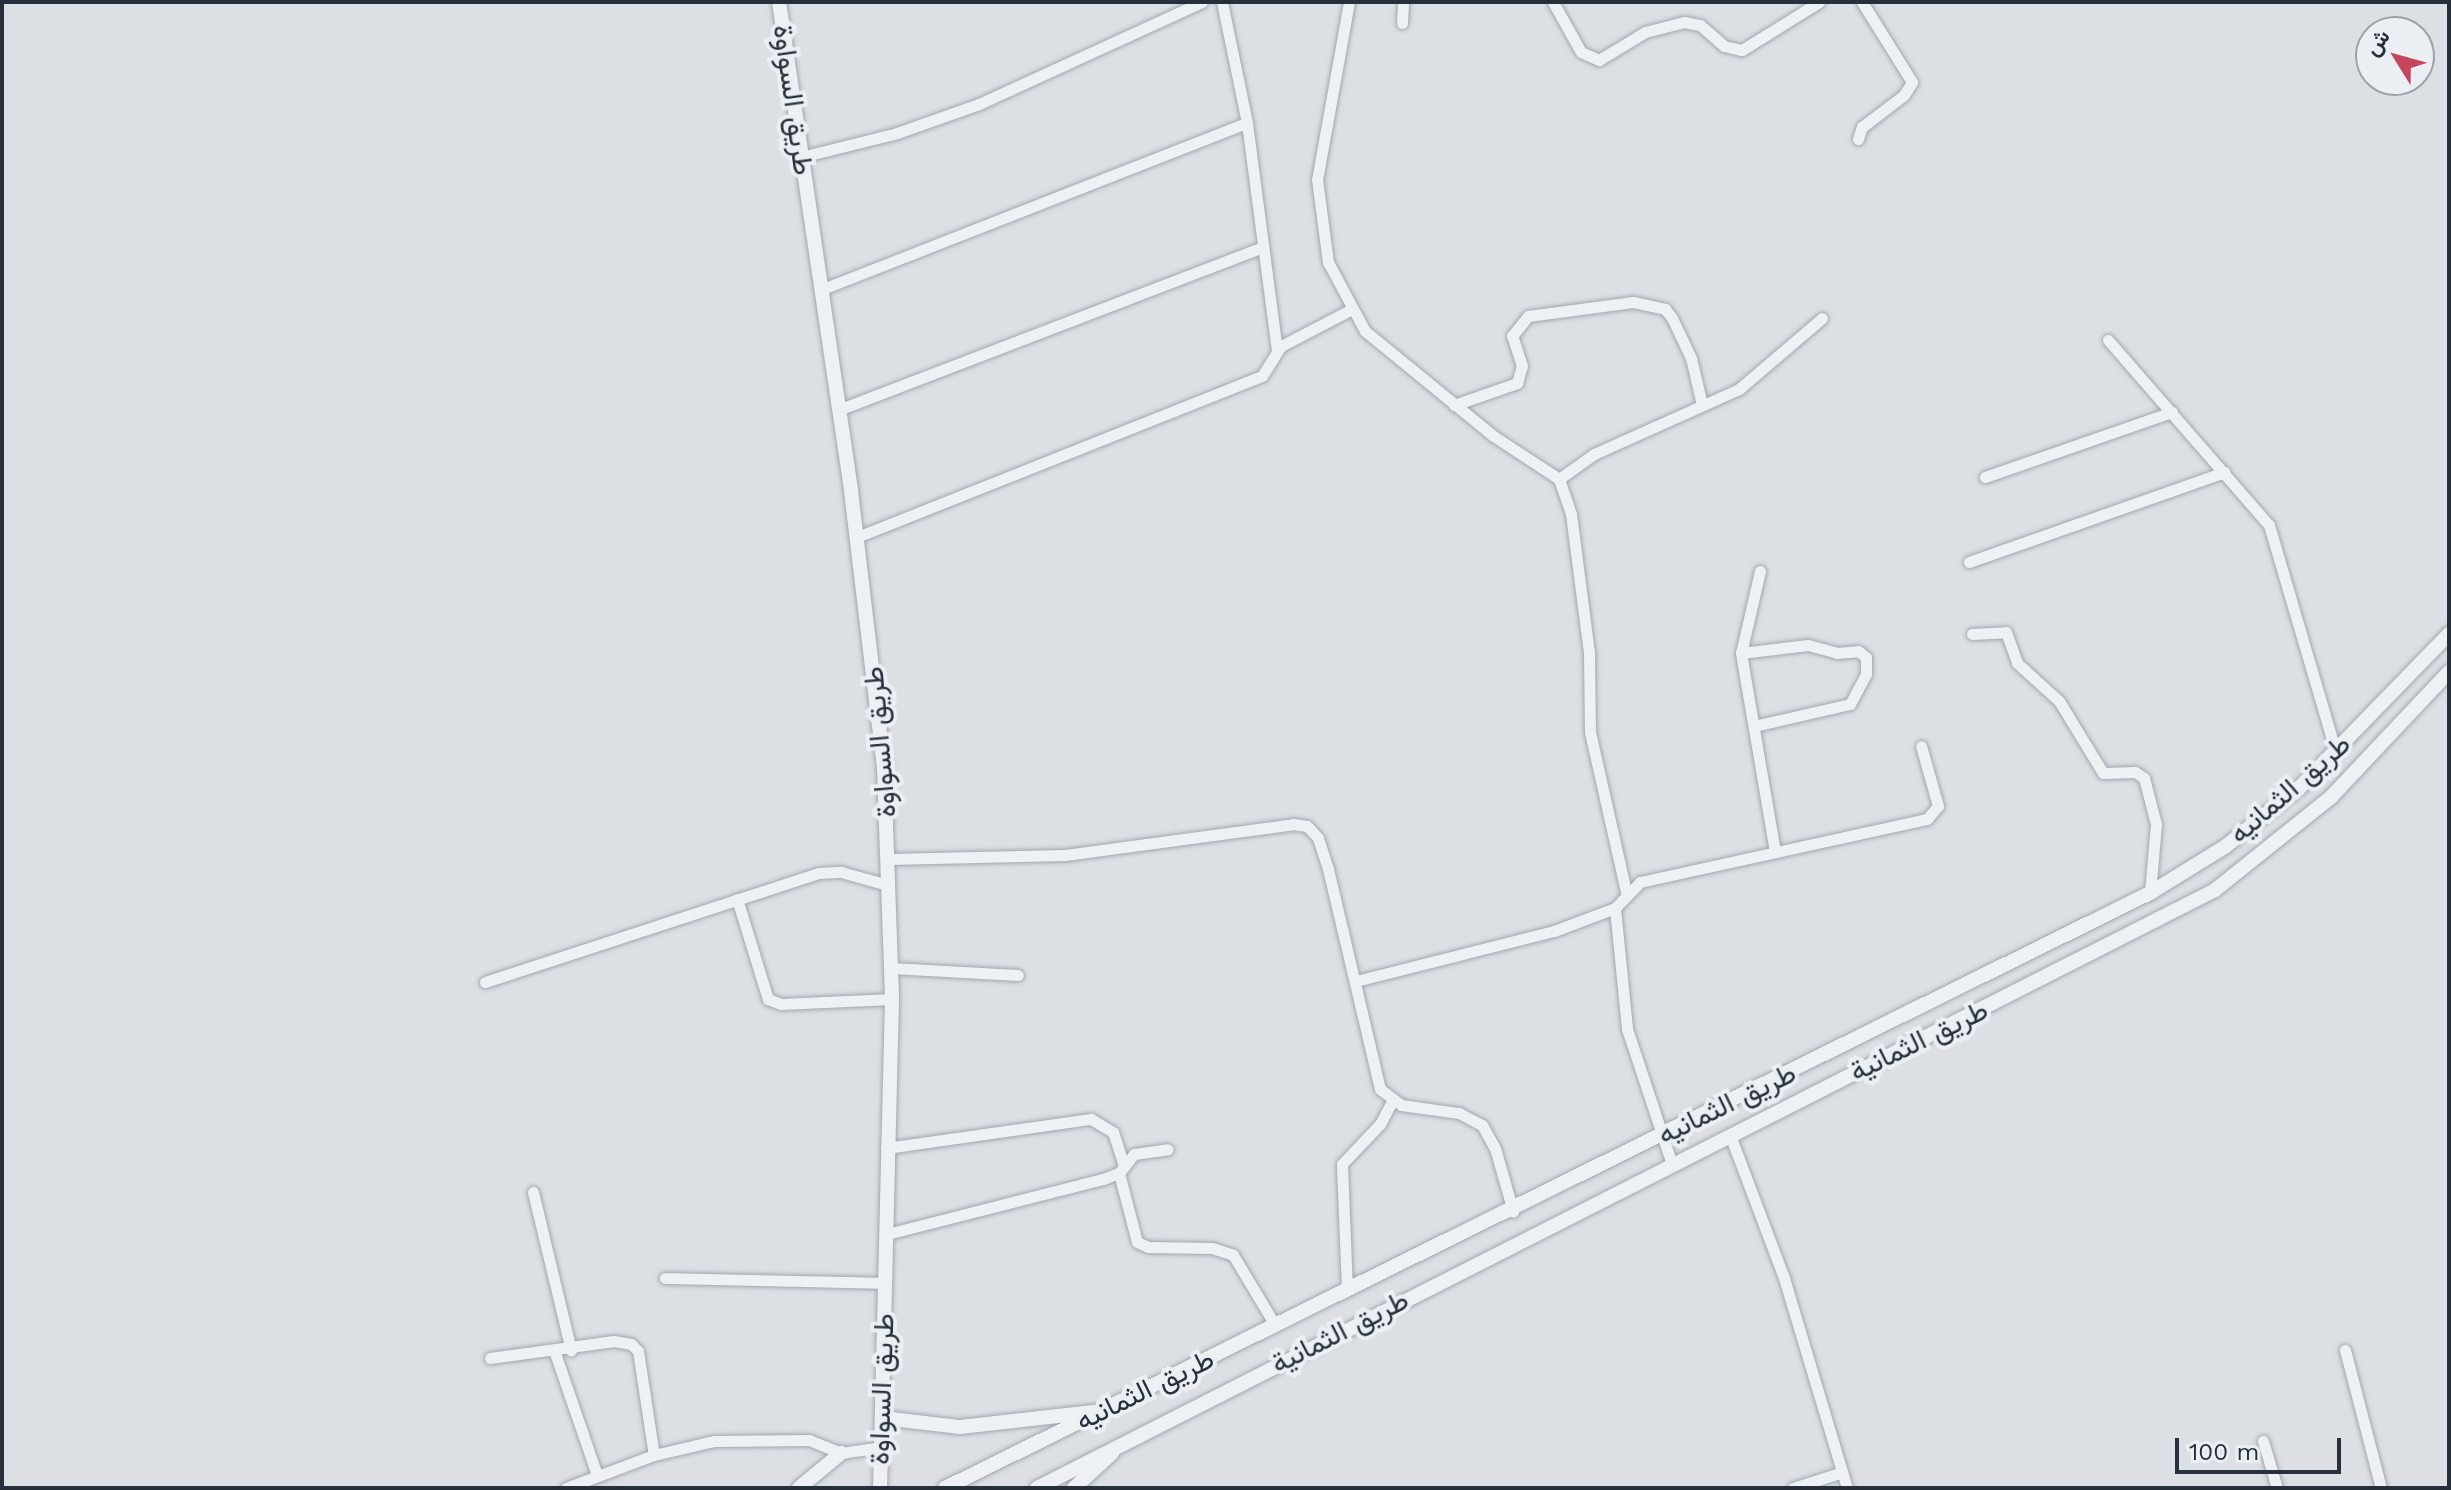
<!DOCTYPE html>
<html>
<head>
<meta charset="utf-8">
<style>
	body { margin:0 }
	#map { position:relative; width:2451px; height:1490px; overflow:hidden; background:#dce0e5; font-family:"Work Sans",Vazirmatn,sans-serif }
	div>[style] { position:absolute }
	.roads { filter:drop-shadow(0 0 2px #a2a7af) drop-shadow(0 0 2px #a2a7af) }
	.minor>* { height:11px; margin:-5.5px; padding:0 5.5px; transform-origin:5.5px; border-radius:5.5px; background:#eef1f4 }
	.tertiary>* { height:14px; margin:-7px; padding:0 7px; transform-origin:7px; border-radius:7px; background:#eef1f4 }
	span { translate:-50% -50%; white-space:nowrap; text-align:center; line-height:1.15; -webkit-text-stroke:8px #ebeff3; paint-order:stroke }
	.street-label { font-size:28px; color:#262f3b }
	.frame { position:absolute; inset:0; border:4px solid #262f3b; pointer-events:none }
	.north { position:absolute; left:2355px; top:16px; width:80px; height:80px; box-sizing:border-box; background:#ebeff3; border:2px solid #9ca2a9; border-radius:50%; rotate:307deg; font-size:22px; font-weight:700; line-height:32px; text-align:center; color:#262f3b }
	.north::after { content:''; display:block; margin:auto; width:28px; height:36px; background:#c7445e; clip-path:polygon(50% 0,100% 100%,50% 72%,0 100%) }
	.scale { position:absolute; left:2175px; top:1438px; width:166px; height:36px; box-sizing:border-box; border:4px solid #262f3b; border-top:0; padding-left:10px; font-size:24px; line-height:28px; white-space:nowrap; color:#262f3b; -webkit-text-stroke:6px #ebeff3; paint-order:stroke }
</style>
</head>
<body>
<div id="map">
	<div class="roads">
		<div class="minor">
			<i style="left:1222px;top:2px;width:124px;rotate:78.3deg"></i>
			<i style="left:1247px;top:123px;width:230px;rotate:82.5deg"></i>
			<i style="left:1349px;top:2px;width:180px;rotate:100.2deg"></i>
			<i style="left:1317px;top:179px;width:84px;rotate:82.5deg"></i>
			<i style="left:1328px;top:262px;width:78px;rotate:61.8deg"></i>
			<i style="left:1365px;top:331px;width:164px;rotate:39.3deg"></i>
			<i style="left:1492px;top:435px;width:80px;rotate:33.3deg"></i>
			<i style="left:1559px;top:479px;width:37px;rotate:71deg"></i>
			<i style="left:1571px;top:514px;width:139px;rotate:82.6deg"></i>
			<i style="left:1589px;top:652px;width:80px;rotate:89.3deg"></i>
			<i style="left:1590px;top:732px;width:164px;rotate:77.3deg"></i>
			<i style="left:1553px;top:2px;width:57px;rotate:60.8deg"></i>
			<i style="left:1581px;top:52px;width:20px;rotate:24deg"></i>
			<i style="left:1599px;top:60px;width:54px;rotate:-31.3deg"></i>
			<i style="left:1645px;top:32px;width:40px;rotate:-14.4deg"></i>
			<i style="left:1684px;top:22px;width:16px;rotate:11deg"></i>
			<i style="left:1700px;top:25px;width:32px;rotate:41deg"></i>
			<i style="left:1724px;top:46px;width:18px;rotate:13deg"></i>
			<i style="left:1742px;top:50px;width:91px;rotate:-31.9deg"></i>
			<i style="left:1402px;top:23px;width:21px;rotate:-87deg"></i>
			<i style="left:1858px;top:139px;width:13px;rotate:-72deg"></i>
			<i style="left:1862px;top:127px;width:53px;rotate:-37.3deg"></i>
			<i style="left:1904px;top:95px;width:15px;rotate:-58deg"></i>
			<i style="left:1912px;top:82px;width:94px;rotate:-122deg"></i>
			<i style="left:801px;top:157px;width:99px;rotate:-14deg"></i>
			<i style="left:897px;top:133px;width:87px;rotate:-19.5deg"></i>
			<i style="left:979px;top:104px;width:245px;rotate:-24.6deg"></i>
			<i style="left:820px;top:290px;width:458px;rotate:-21.4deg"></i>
			<i style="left:2108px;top:340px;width:245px;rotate:49deg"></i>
			<i style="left:2269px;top:525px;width:238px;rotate:73.6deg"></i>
			<i style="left:1454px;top:405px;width:67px;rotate:-19.2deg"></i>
			<i style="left:1517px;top:383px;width:18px;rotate:-74deg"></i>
			<i style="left:1522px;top:366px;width:32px;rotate:-108deg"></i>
			<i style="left:1512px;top:336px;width:26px;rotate:-51deg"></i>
			<i style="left:1528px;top:316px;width:106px;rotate:-7.6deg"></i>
			<i style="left:1633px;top:302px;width:33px;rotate:12deg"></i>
			<i style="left:1665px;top:309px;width:11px;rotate:52deg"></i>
			<i style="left:1672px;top:318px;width:44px;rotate:64.6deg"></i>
			<i style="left:1691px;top:358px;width:48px;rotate:76.8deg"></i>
			<i style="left:838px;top:410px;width:454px;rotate:-21deg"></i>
			<i style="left:1985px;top:477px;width:198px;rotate:-19.2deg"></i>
			<i style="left:1559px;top:479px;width:43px;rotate:-35.5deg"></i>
			<i style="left:1594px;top:454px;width:159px;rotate:-24.1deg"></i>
			<i style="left:1739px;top:389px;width:109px;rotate:-40.5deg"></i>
			<i style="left:857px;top:537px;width:436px;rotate:-21.7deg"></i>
			<i style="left:1262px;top:376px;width:36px;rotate:-58deg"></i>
			<i style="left:1281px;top:346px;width:78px;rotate:-27.6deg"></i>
			<i style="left:1969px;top:562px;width:271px;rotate:-19.4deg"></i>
			<i style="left:1760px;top:571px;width:84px;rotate:103deg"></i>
			<i style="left:1741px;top:653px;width:202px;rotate:80.3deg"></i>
			<i style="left:1972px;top:634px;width:34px;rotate:-3deg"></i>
			<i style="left:2006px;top:632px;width:33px;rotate:70deg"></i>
			<i style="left:2017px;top:663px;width:57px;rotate:42.1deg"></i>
			<i style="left:2059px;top:701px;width:84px;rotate:58.6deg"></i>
			<i style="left:2103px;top:773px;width:32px;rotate:-2deg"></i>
			<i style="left:2135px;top:772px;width:11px;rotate:34deg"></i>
			<i style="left:2144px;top:778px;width:48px;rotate:75.4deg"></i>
			<i style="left:2156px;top:824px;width:69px;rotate:95deg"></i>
			<i style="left:1741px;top:653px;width:67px;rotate:-6.8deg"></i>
			<i style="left:1808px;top:645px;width:30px;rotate:15deg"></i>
			<i style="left:1837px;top:653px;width:21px;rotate:-5deg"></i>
			<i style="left:1858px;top:651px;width:10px;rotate:37deg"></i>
			<i style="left:1866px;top:657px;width:17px;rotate:90deg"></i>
			<i style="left:1866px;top:674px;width:34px;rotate:118deg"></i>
			<i style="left:1850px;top:704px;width:98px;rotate:167.1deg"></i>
			<i style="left:888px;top:859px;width:177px;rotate:-1.3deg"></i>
			<i style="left:1065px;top:855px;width:230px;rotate:-7.7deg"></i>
			<i style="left:1293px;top:824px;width:14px;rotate:8deg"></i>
			<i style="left:1307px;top:826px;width:16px;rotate:47deg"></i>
			<i style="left:1318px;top:838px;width:33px;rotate:72deg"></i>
			<i style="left:1328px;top:869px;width:226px;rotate:76.7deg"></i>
			<i style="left:1380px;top:1089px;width:26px;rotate:37deg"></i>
			<i style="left:1401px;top:1105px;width:59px;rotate:7.9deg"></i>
			<i style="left:1459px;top:1113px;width:26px;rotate:28deg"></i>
			<i style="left:1482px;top:1125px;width:26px;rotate:61deg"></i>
			<i style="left:1495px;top:1148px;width:66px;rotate:74.1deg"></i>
			<i style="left:737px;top:899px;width:105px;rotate:72.8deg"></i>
			<i style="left:768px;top:999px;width:14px;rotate:21deg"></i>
			<i style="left:781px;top:1004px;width:111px;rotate:-2.6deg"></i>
			<i style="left:1615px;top:908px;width:122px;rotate:84.3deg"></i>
			<i style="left:1627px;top:1029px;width:142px;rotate:71.6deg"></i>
			<i style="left:891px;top:968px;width:127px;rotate:3.2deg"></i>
			<i style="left:1356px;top:981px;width:204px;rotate:-14.2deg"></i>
			<i style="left:1554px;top:931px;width:65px;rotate:-20.7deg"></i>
			<i style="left:1615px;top:908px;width:36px;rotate:-46deg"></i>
			<i style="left:1640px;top:882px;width:294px;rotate:-12.4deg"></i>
			<i style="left:1927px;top:819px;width:17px;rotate:-50deg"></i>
			<i style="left:1938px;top:806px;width:62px;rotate:-105.8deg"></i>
			<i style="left:485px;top:982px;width:351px;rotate:-18.1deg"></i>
			<i style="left:819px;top:873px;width:22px;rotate:-3deg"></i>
			<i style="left:841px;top:872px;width:49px;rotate:15.5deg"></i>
			<i style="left:1730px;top:1135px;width:153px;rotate:69.3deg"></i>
			<i style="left:1784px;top:1278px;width:219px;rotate:73.3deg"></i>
			<i style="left:886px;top:1148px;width:207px;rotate:-8.1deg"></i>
			<i style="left:1091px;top:1119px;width:26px;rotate:31deg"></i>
			<i style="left:1113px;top:1132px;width:36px;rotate:72deg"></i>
			<i style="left:1119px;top:1173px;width:71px;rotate:75.4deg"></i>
			<i style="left:1137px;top:1242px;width:12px;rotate:24deg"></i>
			<i style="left:1148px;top:1247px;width:64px;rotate:0.9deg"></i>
			<i style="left:1212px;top:1248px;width:22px;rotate:18deg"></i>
			<i style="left:1233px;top:1255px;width:82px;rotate:59deg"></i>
			<i style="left:533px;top:1192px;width:163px;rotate:76.5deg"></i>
			<i style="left:887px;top:1234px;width:223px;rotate:-14.3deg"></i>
			<i style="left:1103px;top:1179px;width:17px;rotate:-21deg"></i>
			<i style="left:1119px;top:1173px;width:24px;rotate:-52deg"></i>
			<i style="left:1134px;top:1154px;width:34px;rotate:-8deg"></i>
			<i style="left:665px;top:1278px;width:220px;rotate:1.3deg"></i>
			<i style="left:1347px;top:1290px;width:126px;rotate:-92.3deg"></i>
			<i style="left:1342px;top:1164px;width:55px;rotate:-46.5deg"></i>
			<i style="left:1380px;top:1124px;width:26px;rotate:-62deg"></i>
			<i style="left:2345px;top:1350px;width:143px;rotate:75.4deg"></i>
			<i style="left:555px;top:1353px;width:129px;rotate:71deg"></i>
			<i style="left:490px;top:1358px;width:125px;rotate:-7.8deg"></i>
			<i style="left:614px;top:1341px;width:17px;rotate:10deg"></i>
			<i style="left:631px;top:1344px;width:10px;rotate:45deg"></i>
			<i style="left:638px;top:1351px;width:105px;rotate:81.3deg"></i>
			<i style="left:2263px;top:1441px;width:49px;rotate:73.4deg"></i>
			<i style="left:566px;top:1488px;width:94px;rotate:-20.6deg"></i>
			<i style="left:654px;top:1455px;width:62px;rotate:-13.1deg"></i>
			<i style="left:714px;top:1441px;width:95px;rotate:-0.6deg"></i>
			<i style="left:809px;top:1440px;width:35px;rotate:22deg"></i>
			<i style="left:841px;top:1453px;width:40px;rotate:-8.5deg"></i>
			<i style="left:1793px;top:1488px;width:49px;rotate:-17.7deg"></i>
		</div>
		<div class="tertiary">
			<i style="left:779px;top:2px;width:494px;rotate:81.6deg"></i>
			<i style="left:851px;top:491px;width:279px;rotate:83.2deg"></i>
			<i style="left:884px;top:768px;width:231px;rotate:88deg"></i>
			<i style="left:892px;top:999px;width:489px;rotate:91.4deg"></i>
			<i style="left:883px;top:1418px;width:78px;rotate:6.7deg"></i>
			<i style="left:960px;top:1427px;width:134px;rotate:-6.4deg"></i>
			<i style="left:799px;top:1488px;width:55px;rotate:-39.8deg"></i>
			<i style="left:945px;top:1488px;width:1344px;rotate:-26.28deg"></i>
			<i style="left:2150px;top:893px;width:89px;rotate:-31.7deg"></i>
			<i style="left:2226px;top:846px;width:95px;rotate:-38.6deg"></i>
			<i style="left:2300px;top:787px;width:214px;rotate:-45.8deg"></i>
			<i style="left:1037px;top:1488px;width:1321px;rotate:-26.91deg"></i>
			<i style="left:2215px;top:890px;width:149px;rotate:-38.7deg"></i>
			<i style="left:2331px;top:797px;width:172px;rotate:-46.7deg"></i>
			<i style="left:1074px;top:1488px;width:52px;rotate:-42.6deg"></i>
		</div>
	</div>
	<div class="street-label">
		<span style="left:793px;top:100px;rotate:82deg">طريق السواوة</span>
		<span style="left:880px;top:742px;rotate:-95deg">طريق السواوة</span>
		<span style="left:2290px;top:789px;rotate:-41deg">طريق الثمانيه</span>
		<span style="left:1919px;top:1041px;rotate:-26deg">طريق الثمانية</span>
		<span style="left:1727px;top:1104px;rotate:-26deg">طريق الثمانيه</span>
		<span style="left:1340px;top:1332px;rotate:-27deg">طريق الثمانية</span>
		<span style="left:882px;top:1389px;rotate:-88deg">طريق السواوة</span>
		<span style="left:1145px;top:1390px;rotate:-26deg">طريق الثمانيه</span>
	</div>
	<div class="frame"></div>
	<div class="north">ش</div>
	<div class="scale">100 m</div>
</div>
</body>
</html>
